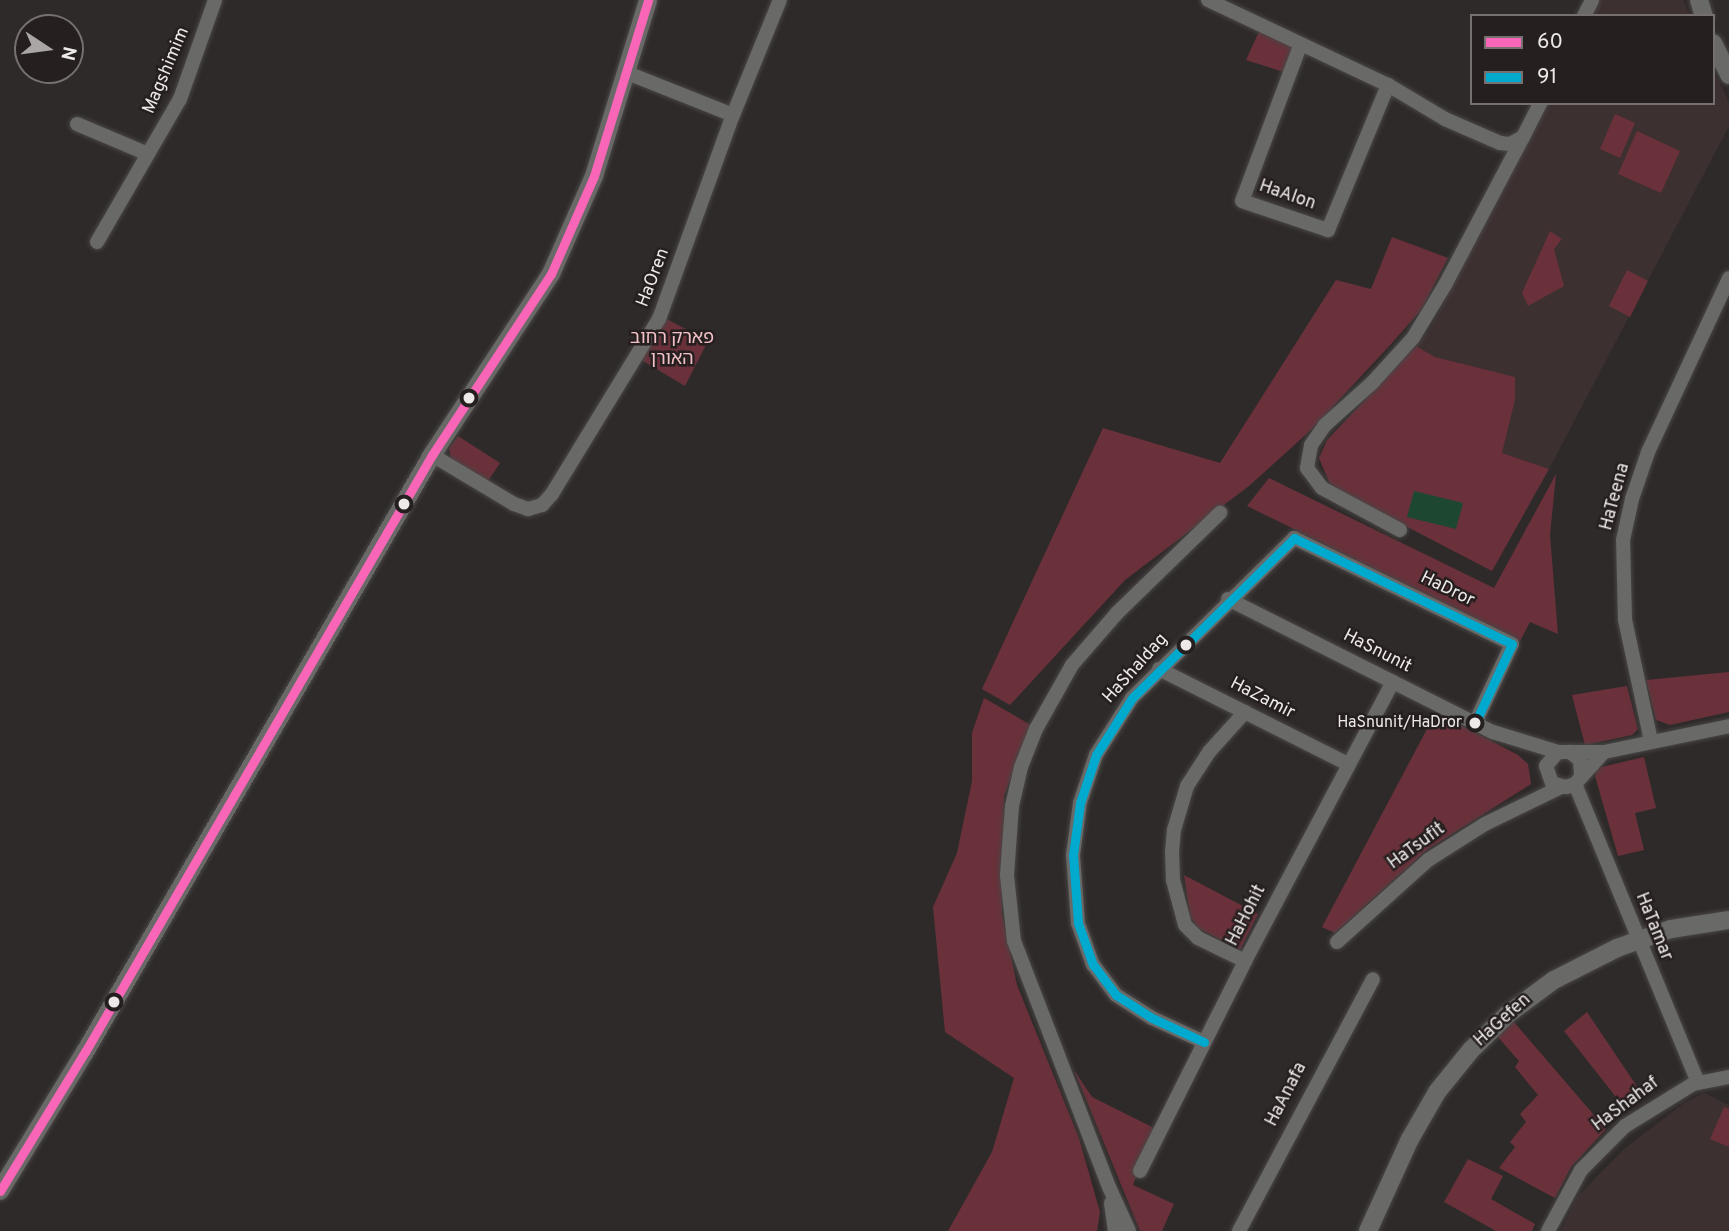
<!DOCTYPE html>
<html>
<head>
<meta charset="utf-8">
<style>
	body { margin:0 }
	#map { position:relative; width:1729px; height:1231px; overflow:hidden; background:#2f2a2a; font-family:Overpass,"Noto Sans Hebrew",sans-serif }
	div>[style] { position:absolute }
	.built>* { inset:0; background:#3d3031 }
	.green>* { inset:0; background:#6a313a }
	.water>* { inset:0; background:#1d4731 }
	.roads { filter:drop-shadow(0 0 2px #494646) drop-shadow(0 0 2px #494646) }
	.minor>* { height:14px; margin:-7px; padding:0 7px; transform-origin:7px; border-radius:7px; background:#696968 }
	.tertiary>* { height:18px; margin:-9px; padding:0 9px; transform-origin:9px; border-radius:9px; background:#696968 }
	.bus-1>* { height:9px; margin:-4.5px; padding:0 4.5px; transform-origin:4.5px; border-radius:4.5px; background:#fa66b7 }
	.bus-2>* { height:9px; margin:-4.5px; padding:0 4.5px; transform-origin:4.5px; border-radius:4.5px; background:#00a9ce }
	.dots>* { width:19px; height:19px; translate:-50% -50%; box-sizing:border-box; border:4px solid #261f20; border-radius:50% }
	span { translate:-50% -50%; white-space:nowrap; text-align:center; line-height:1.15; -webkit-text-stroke:5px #261f20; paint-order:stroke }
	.bus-label { font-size:16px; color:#eee9e9 }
	.right { translate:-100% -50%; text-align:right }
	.street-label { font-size:18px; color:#eee9e9 }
	.park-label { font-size:18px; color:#f1c1c6 }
	.legend { position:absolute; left:1470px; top:14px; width:245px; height:91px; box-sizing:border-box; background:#261f20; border:2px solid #767070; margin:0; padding:9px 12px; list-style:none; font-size:21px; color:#eee9e9 }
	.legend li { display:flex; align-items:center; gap:14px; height:35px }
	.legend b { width:35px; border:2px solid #767070 }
	.north { position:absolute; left:14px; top:14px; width:70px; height:70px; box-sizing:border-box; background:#261f20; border:2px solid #767070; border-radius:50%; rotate:103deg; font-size:19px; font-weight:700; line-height:28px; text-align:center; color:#eee9e9 }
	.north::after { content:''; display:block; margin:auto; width:24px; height:32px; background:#aba6a6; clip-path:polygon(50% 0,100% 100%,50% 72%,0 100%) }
</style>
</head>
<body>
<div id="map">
	<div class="built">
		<i style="clip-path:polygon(1598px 0,1683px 0,1690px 16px,1589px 16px)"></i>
		<i style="clip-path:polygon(1713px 69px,1729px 103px,1729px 126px,1549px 469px,1502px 453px,1515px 400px,1514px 377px,1435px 357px,1416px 346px,1431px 328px,1545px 103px,1713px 103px)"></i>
		<i style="clip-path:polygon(1704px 1093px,1729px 1105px,1729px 1231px,1561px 1231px,1577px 1197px,1623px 1150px,1684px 1103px)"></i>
	</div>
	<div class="green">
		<i style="clip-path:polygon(1261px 27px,1300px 46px,1290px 74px,1246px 60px)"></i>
		<i style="clip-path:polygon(1615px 114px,1635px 123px,1620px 158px,1600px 149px)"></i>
		<i style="clip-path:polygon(1637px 131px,1680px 151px,1661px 193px,1618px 174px)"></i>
		<i style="clip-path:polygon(1550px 231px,1562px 239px,1554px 249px,1564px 286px,1528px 306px,1522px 293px)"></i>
		<i style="clip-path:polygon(1392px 237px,1448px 258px,1421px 310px,1392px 343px,1312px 429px,1249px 486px,1125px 580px,1010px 705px,982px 689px,1103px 428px,1220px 463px,1336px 280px,1371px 289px)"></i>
		<i style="clip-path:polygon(1627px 270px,1648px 281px,1630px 317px,1609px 306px)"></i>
		<i style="clip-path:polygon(661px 316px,708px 341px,685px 386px,638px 358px)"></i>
		<i style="clip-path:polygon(1416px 346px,1435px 357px,1515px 377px,1515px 400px,1502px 453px,1549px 469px,1492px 571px,1342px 493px,1329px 482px,1319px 458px,1327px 440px)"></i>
		<i style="clip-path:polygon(458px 436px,500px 463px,488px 481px,451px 458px,449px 448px)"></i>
		<i style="clip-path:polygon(1556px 474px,1550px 535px,1558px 634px,1530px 622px,1520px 641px,1247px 506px,1269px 478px,1494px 588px)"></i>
		<i style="clip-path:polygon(1729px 672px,1729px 712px,1670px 725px,1656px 720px,1646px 680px)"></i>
		<i style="clip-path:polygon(1627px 686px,1638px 729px,1632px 735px,1585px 745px,1572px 695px)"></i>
		<i style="clip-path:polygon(984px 698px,1031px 725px,1004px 796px,1002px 913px,1017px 985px,1079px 1138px,1100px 1212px,1097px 1231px,948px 1231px,992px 1152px,1014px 1078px,945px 1032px,933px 907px,957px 853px,972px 781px,972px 733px)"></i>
		<i style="clip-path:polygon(1436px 712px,1518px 755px,1528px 764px,1531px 784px,1428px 849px,1335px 933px,1322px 927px)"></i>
		<i style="clip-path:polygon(1644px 757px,1656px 808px,1635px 813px,1644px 850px,1618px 856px,1595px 776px,1597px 768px)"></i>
		<i style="clip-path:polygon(1184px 875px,1258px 914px,1240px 950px,1198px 928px,1190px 916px)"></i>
		<i style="clip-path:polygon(1587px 1012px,1642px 1094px,1623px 1106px,1564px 1031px)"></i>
		<i style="clip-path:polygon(1513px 1021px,1606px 1129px,1571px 1167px,1555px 1198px,1499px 1168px,1515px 1147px,1510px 1142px,1526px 1122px,1520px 1114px,1538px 1095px,1515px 1067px,1519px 1061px,1496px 1035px)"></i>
		<i style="clip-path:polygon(1074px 1070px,1092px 1097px,1154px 1128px,1133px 1185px,1174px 1204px,1162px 1231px,1140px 1231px)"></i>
		<i style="clip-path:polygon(1724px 1107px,1729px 1109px,1729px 1147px,1710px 1139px)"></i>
		<i style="clip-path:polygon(1468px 1159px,1503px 1176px,1491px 1199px,1535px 1224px,1532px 1231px,1496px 1231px,1444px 1202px)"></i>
	</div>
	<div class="water">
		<i style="clip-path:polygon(1414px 491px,1463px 503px,1456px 529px,1407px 517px)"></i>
	</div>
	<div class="roads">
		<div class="minor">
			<i style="left:1208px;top:0;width:199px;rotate:25.3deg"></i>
			<i style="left:1388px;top:85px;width:66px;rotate:30.8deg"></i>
			<i style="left:1445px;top:119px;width:60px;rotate:23.6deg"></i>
			<i style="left:1500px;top:143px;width:10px;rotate:6deg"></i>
			<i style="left:1510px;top:144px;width:15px;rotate:-28deg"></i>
			<i style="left:1523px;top:137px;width:38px;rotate:-63deg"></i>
			<i style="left:1584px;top:16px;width:18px;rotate:-63deg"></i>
			<i style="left:1300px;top:46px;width:165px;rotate:110.5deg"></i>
			<i style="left:1242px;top:201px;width:91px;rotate:18.6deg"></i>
			<i style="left:1328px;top:230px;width:157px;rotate:-67.5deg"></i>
			<i style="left:625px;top:72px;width:116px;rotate:21.7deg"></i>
			<i style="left:77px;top:124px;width:77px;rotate:22.9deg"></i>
			<i style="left:97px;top:242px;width:165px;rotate:-59.9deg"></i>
			<i style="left:180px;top:99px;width:105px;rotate:-70.5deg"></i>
			<i style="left:432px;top:455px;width:96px;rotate:30.9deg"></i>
			<i style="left:514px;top:504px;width:15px;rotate:20deg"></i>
			<i style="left:528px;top:509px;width:15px;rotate:-16deg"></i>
			<i style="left:542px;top:505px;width:15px;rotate:-48deg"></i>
			<i style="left:552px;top:494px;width:205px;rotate:-58.6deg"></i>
			<i style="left:659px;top:319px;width:217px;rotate:-70.1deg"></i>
			<i style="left:733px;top:115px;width:124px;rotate:-67.8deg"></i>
			<i style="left:1400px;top:530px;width:89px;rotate:-151.7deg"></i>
			<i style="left:1322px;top:488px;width:25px;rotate:-127deg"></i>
			<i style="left:1307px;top:468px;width:23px;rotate:-80deg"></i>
			<i style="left:1311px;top:445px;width:24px;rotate:-55deg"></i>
			<i style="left:1325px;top:425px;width:63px;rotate:-41.8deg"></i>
			<i style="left:1372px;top:383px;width:61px;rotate:-47.7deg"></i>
			<i style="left:1413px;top:338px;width:62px;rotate:-58.9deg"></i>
			<i style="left:1445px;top:285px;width:167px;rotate:-62.2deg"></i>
			<i style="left:1228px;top:599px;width:297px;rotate:26.7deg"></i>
			<i style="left:1493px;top:732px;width:68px;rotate:17.1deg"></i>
			<i style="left:1159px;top:669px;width:212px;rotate:26.7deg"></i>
			<i style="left:1651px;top:741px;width:124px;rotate:-102.1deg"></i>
			<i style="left:1625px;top:620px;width:80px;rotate:-91.4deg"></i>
			<i style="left:1623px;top:540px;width:42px;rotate:-77.6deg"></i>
			<i style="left:1632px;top:499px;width:50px;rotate:-71.2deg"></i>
			<i style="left:1648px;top:452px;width:192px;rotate:-65deg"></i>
			<i style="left:1570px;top:752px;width:34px"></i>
			<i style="left:1604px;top:752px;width:128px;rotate:-11.7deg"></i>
			<i style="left:1581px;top:775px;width:15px;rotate:-94deg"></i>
			<i style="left:1580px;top:760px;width:13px;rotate:-141deg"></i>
			<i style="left:1570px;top:752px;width:12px;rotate:180deg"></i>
			<i style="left:1558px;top:752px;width:18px;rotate:131deg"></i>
			<i style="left:1546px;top:766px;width:18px;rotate:71deg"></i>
			<i style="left:1552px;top:783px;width:15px;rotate:16deg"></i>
			<i style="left:1566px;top:787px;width:9px;rotate:-18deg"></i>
			<i style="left:1575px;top:784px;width:43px;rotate:-47.8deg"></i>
			<i style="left:1575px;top:784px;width:323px;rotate:67.6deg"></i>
			<i style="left:1337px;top:942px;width:122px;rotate:-42deg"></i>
			<i style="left:1428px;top:860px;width:67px;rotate:-32.3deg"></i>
			<i style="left:1485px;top:824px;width:85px;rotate:-26deg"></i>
			<i style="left:1245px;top:961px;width:52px;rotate:-153.9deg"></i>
			<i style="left:1198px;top:938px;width:18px;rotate:-135deg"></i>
			<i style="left:1185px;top:925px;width:47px;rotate:-104.9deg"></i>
			<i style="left:1173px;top:880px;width:28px;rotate:-92deg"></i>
			<i style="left:1172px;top:852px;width:22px;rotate:-85deg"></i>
			<i style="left:1174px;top:830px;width:46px;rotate:-73.5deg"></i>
			<i style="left:1187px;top:786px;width:40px;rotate:-57.1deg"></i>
			<i style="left:1209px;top:752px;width:54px;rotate:-48deg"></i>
			<i style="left:1204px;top:1042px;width:57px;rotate:-155.2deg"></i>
			<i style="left:1152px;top:1018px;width:43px;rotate:-147.4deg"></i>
			<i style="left:1116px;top:995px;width:38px;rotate:-127deg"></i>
			<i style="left:1093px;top:965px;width:45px;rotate:-109.7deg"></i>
			<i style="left:1078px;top:923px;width:68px;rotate:-94.2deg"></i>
			<i style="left:1073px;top:855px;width:52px;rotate:-82.3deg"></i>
			<i style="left:1080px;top:803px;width:51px;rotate:-71.6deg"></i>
			<i style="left:1096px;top:755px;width:67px;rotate:-57.7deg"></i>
			<i style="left:1132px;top:698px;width:228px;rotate:-44.6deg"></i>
			<i style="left:1294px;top:538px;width:242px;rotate:25.9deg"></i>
			<i style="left:1512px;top:644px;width:87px;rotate:115.1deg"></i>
			<i style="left:1140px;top:1171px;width:235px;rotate:-63.4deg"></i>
			<i style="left:1245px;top:961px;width:316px;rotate:-62.1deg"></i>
			<i style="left:1111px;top:1203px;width:28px;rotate:82deg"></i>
			<i style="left:1129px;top:1231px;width:48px;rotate:-114.4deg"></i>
			<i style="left:1109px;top:1187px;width:264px;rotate:-111.1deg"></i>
			<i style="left:1014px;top:941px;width:66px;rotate:-96.1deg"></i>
			<i style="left:1007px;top:875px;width:69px;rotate:-85.9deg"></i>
			<i style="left:1012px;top:806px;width:40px;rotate:-77deg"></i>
			<i style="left:1021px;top:767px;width:41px;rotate:-68.5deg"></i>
			<i style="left:1036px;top:729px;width:73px;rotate:-60.6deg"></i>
			<i style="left:1072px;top:665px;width:69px;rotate:-49.1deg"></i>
			<i style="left:1117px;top:613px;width:144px;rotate:-44.2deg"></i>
			<i style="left:1239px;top:1231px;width:285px;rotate:-62deg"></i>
			<i style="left:1548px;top:1231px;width:69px;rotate:-61.6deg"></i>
			<i style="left:1581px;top:1170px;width:62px;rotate:-45deg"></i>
			<i style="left:1625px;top:1126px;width:80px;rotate:-31.7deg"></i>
			<i style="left:1693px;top:1084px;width:37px;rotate:-11deg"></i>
		</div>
		<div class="tertiary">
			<i style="left:1699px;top:0;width:17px;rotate:73deg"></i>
			<i style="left:1713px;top:43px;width:36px;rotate:63deg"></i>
			<i style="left:0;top:1191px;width:163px;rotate:-58.6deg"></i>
			<i style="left:85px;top:1052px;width:691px;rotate:-59.83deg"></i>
			<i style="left:432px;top:455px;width:217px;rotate:-56.7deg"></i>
			<i style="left:551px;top:274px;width:107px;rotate:-66.3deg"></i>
			<i style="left:594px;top:176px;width:184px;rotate:-72.9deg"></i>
			<i style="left:1368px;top:1231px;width:101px;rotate:-65.5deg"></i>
			<i style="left:1410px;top:1139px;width:54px;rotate:-60.1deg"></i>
			<i style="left:1437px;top:1092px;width:54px;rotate:-51deg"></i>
			<i style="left:1471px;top:1050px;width:52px;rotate:-44.2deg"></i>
			<i style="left:1508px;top:1014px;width:57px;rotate:-36.5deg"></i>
			<i style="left:1554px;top:980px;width:71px;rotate:-26.9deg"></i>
			<i style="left:1617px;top:948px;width:57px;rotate:-19.4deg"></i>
			<i style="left:1671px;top:929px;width:59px;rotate:-8.8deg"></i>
		</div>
	</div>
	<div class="bus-1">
		<i style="left:0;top:1191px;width:163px;rotate:-58.6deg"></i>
		<i style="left:85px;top:1052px;width:691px;rotate:-59.83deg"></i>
		<i style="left:432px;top:455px;width:217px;rotate:-56.7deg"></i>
		<i style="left:551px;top:274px;width:107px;rotate:-66.3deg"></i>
		<i style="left:594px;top:176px;width:184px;rotate:-72.9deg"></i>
	</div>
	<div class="bus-2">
		<i style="left:1204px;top:1042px;width:57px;rotate:-155.2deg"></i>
		<i style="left:1152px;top:1018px;width:43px;rotate:-147.4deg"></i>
		<i style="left:1116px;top:995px;width:38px;rotate:-127deg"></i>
		<i style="left:1093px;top:965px;width:45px;rotate:-109.7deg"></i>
		<i style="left:1078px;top:923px;width:68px;rotate:-94.2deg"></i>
		<i style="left:1073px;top:855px;width:52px;rotate:-82.3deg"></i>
		<i style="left:1080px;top:803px;width:51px;rotate:-71.6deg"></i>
		<i style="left:1096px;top:755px;width:67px;rotate:-57.7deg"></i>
		<i style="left:1132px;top:698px;width:228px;rotate:-44.6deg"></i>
		<i style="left:1294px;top:538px;width:242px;rotate:25.9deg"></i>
		<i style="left:1512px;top:644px;width:87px;rotate:115.1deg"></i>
	</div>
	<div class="dots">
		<i style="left:469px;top:398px;background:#eee9e9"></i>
		<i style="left:404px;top:504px;background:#eee9e9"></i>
		<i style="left:1186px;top:645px;background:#eee9e9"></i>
		<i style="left:1475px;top:723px;background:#eee9e9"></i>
		<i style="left:114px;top:1002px;background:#eee9e9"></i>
	</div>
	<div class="bus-label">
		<span class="right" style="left:1462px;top:723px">HaSnunit/HaDror</span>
	</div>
	<div class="street-label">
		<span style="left:167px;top:71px;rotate:-67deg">Magshimim</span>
		<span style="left:1287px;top:196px;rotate:19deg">HaAlon</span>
		<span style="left:654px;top:278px;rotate:-69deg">HaOren</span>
		<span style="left:1616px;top:497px;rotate:-75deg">HaTeena</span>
		<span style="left:1447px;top:590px;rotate:26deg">HaDror</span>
		<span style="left:1377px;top:652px;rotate:27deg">HaSnunit</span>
		<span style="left:1136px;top:669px;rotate:-48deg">HaShaldag</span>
		<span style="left:1262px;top:699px;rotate:27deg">HaZamir</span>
		<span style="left:1417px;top:847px;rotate:-36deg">HaTsufit</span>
		<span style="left:1247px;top:916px;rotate:-63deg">HaHohit</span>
		<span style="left:1653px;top:927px;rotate:68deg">HaTamar</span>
		<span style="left:1503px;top:1021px;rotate:-42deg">HaGefen</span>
		<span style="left:1287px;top:1095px;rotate:-63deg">HaAnafa</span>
		<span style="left:1626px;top:1105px;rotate:-37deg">HaShahaf</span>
	</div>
	<div class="park-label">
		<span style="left:672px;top:350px">פארק רחוב<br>האורן</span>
	</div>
	<ul class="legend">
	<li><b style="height:9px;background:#fa66b7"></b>60</li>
	<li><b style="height:9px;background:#00a9ce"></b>91</li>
	</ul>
	<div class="north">N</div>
</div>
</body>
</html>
